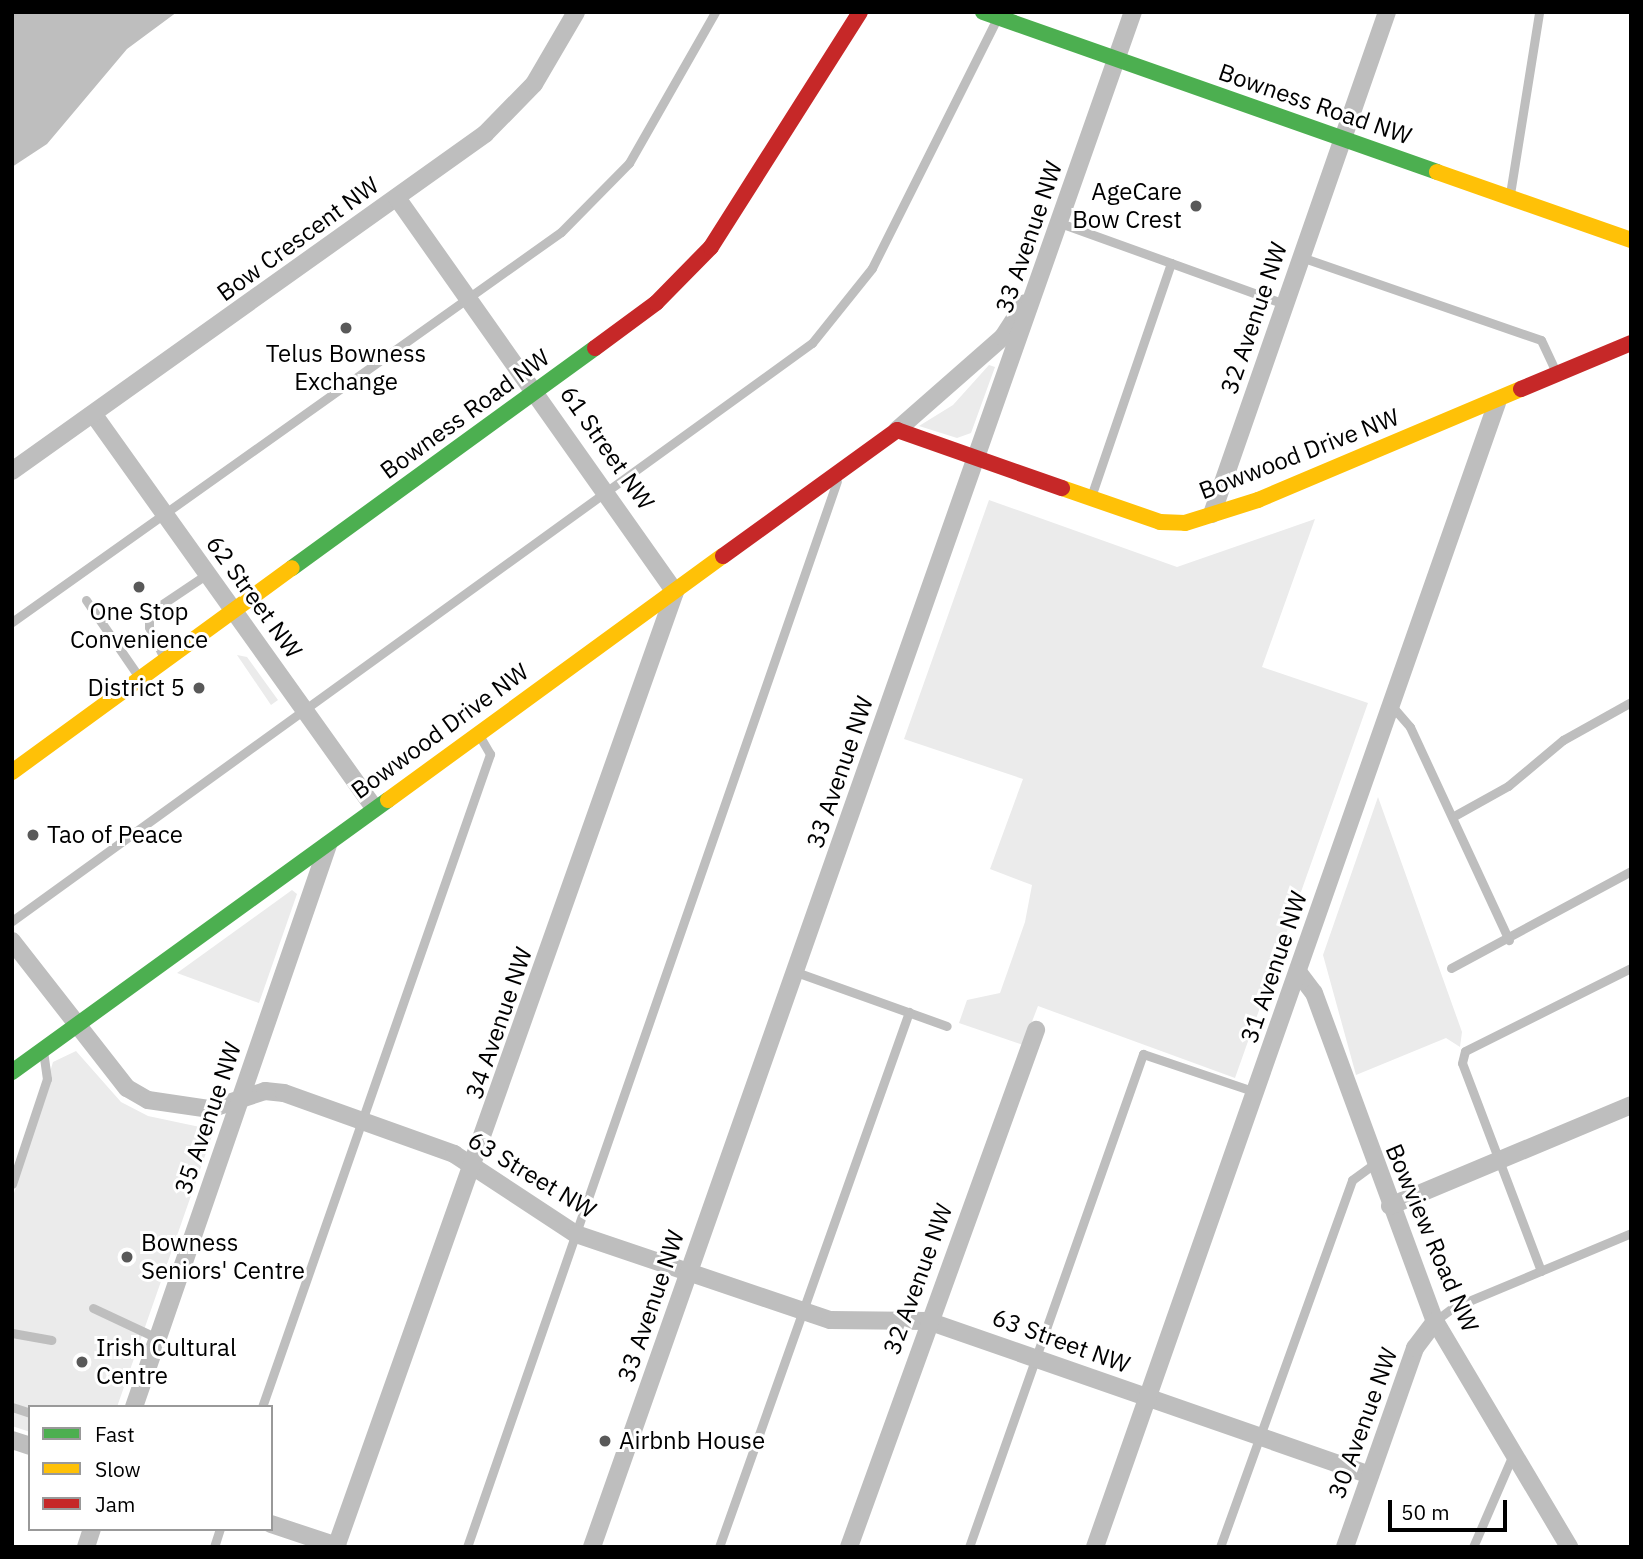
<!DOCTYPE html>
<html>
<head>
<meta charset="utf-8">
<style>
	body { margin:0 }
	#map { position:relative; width:1643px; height:1559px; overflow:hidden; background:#fff; font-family:"IBM Plex Sans",sans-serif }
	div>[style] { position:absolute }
	.green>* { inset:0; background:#ebebeb }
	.water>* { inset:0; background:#bebebe }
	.lane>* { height:9px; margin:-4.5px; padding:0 4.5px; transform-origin:4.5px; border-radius:4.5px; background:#bebebe }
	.street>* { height:18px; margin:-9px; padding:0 9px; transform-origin:9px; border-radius:9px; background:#bebebe }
	.fast>* { height:16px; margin:-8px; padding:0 8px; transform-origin:8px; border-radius:8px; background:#4caf50 }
	.slow>* { height:16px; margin:-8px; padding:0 8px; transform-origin:8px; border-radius:8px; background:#ffc107 }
	.jam>* { height:16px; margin:-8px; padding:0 8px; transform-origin:8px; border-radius:8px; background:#c62828 }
	.dots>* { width:19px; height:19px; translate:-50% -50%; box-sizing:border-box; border:4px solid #fff; border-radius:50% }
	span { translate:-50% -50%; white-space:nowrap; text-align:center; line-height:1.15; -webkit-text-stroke:6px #fff; paint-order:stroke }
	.street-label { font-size:24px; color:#000 }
	.poi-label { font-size:24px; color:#000 }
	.right { translate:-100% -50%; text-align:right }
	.left { translate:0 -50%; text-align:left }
	.frame { position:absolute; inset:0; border:14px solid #000; pointer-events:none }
	.legend { position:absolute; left:28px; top:1405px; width:245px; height:126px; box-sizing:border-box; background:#fff; border:2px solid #999; margin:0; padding:9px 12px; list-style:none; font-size:21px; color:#000 }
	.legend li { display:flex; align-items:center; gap:14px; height:35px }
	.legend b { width:35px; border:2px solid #999 }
	.scale { position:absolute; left:1388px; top:1500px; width:119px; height:32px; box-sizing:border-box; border:4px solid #000; border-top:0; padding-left:9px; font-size:21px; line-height:24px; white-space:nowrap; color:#000; -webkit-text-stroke:5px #fff; paint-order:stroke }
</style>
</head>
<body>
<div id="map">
	<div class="green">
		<i style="clip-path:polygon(989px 365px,995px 367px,971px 433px,957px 438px,919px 426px,953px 405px)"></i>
		<i style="clip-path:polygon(989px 500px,1177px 567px,1315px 519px,1262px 667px,1368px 703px,1235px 1078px,1038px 1006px,1023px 1045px,959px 1023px,967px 1000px,1000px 993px,1025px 922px,1032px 885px,990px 869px,1023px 779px,904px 739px)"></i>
		<i style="clip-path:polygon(237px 655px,247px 657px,278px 700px,271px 705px)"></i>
		<i style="clip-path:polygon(1378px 797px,1462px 1032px,1460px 1047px,1446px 1038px,1356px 1075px,1323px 955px)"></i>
		<i style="clip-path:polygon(292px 890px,297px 894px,259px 1003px,177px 973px)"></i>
		<i style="clip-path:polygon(76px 1051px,121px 1102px,148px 1116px,214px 1130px,117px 1407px,30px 1407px,30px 1432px,12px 1426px,12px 1200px,53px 1062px)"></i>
	</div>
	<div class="water">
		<i style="clip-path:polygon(12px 12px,177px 12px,127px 49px,47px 144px,12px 167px)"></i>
	</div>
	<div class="lane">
		<i style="left:1510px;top:194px;width:184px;rotate:-80.9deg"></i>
		<i style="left:1060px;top:223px;width:118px;rotate:19.8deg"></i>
		<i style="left:1171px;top:263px;width:246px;rotate:108.9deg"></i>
		<i style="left:1301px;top:257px;width:254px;rotate:19.1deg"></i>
		<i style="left:1541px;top:340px;width:35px;rotate:65deg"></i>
		<i style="left:1171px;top:263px;width:120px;rotate:19.9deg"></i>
		<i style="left:86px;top:600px;width:93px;rotate:55.5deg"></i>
		<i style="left:12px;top:622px;width:673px;rotate:-35.39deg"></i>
		<i style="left:561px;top:232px;width:97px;rotate:-45.4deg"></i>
		<i style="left:629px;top:163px;width:174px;rotate:-60.3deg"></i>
		<i style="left:164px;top:658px;width:34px;rotate:-116deg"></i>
		<i style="left:149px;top:627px;width:14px;rotate:-90deg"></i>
		<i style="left:149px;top:613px;width:70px;rotate:-33.9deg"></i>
		<i style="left:1391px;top:705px;width:29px;rotate:49deg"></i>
		<i style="left:1410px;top:727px;width:235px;rotate:65.1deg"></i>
		<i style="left:1454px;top:816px;width:62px;rotate:-29.1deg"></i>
		<i style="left:1508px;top:786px;width:72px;rotate:-39.9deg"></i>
		<i style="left:1563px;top:740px;width:78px;rotate:-29.2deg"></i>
		<i style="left:12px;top:921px;width:987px;rotate:-35.85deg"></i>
		<i style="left:812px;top:343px;width:96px;rotate:-51.3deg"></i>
		<i style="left:872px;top:268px;width:280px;rotate:-63.4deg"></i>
		<i style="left:1451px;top:968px;width:204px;rotate:-28.3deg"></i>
		<i style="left:796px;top:972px;width:160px;rotate:19.7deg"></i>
		<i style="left:12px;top:1184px;width:111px;rotate:-71.6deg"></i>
		<i style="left:47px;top:1079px;width:27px;rotate:-98deg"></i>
		<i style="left:1541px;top:1271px;width:222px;rotate:-110.8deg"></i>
		<i style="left:1462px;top:1063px;width:12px;rotate:-76deg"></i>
		<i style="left:1465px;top:1051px;width:186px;rotate:-26.6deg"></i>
		<i style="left:93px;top:1308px;width:71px;rotate:25.1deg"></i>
		<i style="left:1435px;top:1321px;width:21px;rotate:-37deg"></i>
		<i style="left:1452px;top:1308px;width:194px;rotate:-22.7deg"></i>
		<i style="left:12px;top:1333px;width:40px;rotate:10deg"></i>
		<i style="left:12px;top:1407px;width:19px;rotate:18deg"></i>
		<i style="left:262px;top:1407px;width:692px;rotate:-70.75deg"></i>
		<i style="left:490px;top:754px;width:22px;rotate:-120deg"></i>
		<i style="left:214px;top:1547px;width:19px;rotate:-72deg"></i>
		<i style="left:467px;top:1547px;width:1128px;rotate:-70.86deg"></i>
		<i style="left:719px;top:1547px;width:568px;rotate:-70.45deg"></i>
		<i style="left:969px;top:1547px;width:523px;rotate:-70.56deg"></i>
		<i style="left:1143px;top:1054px;width:118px;rotate:18.7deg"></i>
		<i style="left:1220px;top:1547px;width:390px;rotate:-70.2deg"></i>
		<i style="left:1352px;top:1180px;width:26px;rotate:-36deg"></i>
		<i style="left:1473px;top:1547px;width:98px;rotate:-66.6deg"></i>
	</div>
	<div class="street">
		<i style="left:94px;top:415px;width:482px;rotate:54.5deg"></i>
		<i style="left:897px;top:430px;width:141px;rotate:-41.3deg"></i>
		<i style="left:1003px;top:337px;width:40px;rotate:-57.1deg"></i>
		<i style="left:12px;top:471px;width:581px;rotate:-35.47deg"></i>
		<i style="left:485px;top:134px;width:70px;rotate:-45.6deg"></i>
		<i style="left:534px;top:84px;width:83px;rotate:-59.7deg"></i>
		<i style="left:1212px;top:514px;width:532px;rotate:-70.78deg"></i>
		<i style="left:12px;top:941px;width:187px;rotate:52deg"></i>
		<i style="left:127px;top:1088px;width:24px;rotate:30deg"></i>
		<i style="left:148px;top:1100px;width:63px;rotate:8.3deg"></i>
		<i style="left:210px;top:1109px;width:58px;rotate:-18.1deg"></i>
		<i style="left:265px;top:1091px;width:19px;rotate:6deg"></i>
		<i style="left:284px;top:1093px;width:181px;rotate:19.7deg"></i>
		<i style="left:454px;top:1154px;width:146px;rotate:33.3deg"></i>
		<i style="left:576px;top:1234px;width:268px;rotate:18.7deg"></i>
		<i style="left:830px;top:1320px;width:98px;rotate:0.6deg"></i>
		<i style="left:928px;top:1321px;width:468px;rotate:19.2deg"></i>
		<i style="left:1298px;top:972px;width:26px;rotate:53deg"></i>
		<i style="left:1314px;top:993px;width:350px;rotate:69.8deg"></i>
		<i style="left:1435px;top:1321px;width:263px;rotate:59.3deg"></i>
		<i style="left:1390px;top:1206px;width:261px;rotate:-22.7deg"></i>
		<i style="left:134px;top:1407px;width:595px;rotate:-70.96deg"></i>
		<i style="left:12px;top:1440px;width:19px;rotate:18deg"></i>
		<i style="left:271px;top:1524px;width:70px;rotate:18.4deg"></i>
		<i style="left:86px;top:1547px;width:19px;rotate:-72deg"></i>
		<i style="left:336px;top:1547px;width:1013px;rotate:-70.46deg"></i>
		<i style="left:675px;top:592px;width:482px;rotate:-125.2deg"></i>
		<i style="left:592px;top:1547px;width:1628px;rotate:-70.59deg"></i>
		<i style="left:849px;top:1547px;width:550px;rotate:-70.11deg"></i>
		<i style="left:1095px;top:1547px;width:1213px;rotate:-70.64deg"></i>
		<i style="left:1345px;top:1547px;width:211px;rotate:-70.6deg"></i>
		<i style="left:1415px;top:1348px;width:34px;rotate:-53deg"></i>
	</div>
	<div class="fast">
		<i style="left:983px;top:12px;width:481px;rotate:19.4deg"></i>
		<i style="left:292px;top:568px;width:374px;rotate:-36deg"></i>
		<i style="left:12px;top:1072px;width:464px;rotate:-35.9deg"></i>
	</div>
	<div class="slow">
		<i style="left:1437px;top:172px;width:206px;rotate:19.3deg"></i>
		<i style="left:1062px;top:488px;width:104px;rotate:19.1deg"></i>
		<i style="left:1160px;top:522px;width:25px;rotate:2deg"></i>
		<i style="left:1185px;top:523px;width:77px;rotate:-17.5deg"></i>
		<i style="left:1258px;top:500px;width:285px;rotate:-22.9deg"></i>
		<i style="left:12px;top:772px;width:346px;rotate:-36.1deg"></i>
		<i style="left:388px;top:800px;width:414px;rotate:-36.1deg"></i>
	</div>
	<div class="jam">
		<i style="left:595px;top:348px;width:76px;rotate:-36.4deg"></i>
		<i style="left:656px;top:303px;width:78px;rotate:-45.5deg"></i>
		<i style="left:711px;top:247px;width:278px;rotate:-57.6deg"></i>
		<i style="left:1521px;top:389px;width:119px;rotate:-22.7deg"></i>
		<i style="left:723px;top:556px;width:215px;rotate:-35.9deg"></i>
		<i style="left:897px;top:430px;width:175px;rotate:19.4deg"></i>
	</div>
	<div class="dots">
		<i style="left:1196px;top:206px;background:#595959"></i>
		<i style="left:346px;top:328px;background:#595959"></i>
		<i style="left:139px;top:587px;background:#595959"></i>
		<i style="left:199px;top:688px;background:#595959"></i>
		<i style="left:33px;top:835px;background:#595959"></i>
		<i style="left:127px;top:1257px;background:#595959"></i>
		<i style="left:82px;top:1362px;background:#595959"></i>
		<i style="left:605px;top:1441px;background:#595959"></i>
	</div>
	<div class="street-label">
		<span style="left:1315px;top:104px;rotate:19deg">Bowness Road NW</span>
		<span style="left:1029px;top:237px;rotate:-71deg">33 Avenue NW</span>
		<span style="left:298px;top:239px;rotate:-36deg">Bow Crescent NW</span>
		<span style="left:1254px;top:318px;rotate:-71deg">32 Avenue NW</span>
		<span style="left:465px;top:414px;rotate:-36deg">Bowness Road NW</span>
		<span style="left:607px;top:448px;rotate:55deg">61 Street NW</span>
		<span style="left:1299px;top:454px;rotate:-21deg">Bowwood Drive NW</span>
		<span style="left:254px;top:597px;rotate:54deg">62 Street NW</span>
		<span style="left:440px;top:731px;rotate:-36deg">Bowwood Drive NW</span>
		<span style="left:840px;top:772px;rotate:-71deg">33 Avenue NW</span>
		<span style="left:1274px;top:967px;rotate:-71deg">31 Avenue NW</span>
		<span style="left:499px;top:1023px;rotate:-71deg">34 Avenue NW</span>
		<span style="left:208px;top:1118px;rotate:-71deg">35 Avenue NW</span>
		<span style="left:532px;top:1175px;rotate:31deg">63 Street NW</span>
		<span style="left:1432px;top:1238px;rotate:67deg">Bowview Road NW</span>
		<span style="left:918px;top:1279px;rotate:-70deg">32 Avenue NW</span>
		<span style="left:651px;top:1306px;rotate:-71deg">33 Avenue NW</span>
		<span style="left:1061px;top:1341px;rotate:20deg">63 Street NW</span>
		<span style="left:1363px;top:1423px;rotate:-70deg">30 Avenue NW</span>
	</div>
	<div class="poi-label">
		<span class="right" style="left:1182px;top:206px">AgeCare<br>Bow Crest</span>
		<span style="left:346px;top:368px">Telus Bowness<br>Exchange</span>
		<span style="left:139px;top:626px">One Stop<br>Convenience</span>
		<span class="right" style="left:185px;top:688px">District 5</span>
		<span class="left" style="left:47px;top:835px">Tao of Peace</span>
		<span class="left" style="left:141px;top:1257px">Bowness<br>Seniors' Centre</span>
		<span class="left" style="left:96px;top:1362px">Irish Cultural<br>Centre</span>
		<span class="left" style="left:619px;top:1441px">Airbnb House</span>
	</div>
	<div class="frame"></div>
	<ul class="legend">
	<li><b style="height:9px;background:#4caf50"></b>Fast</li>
	<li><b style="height:9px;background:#ffc107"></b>Slow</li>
	<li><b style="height:9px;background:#c62828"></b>Jam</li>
	</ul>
	<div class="scale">50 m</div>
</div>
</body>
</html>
